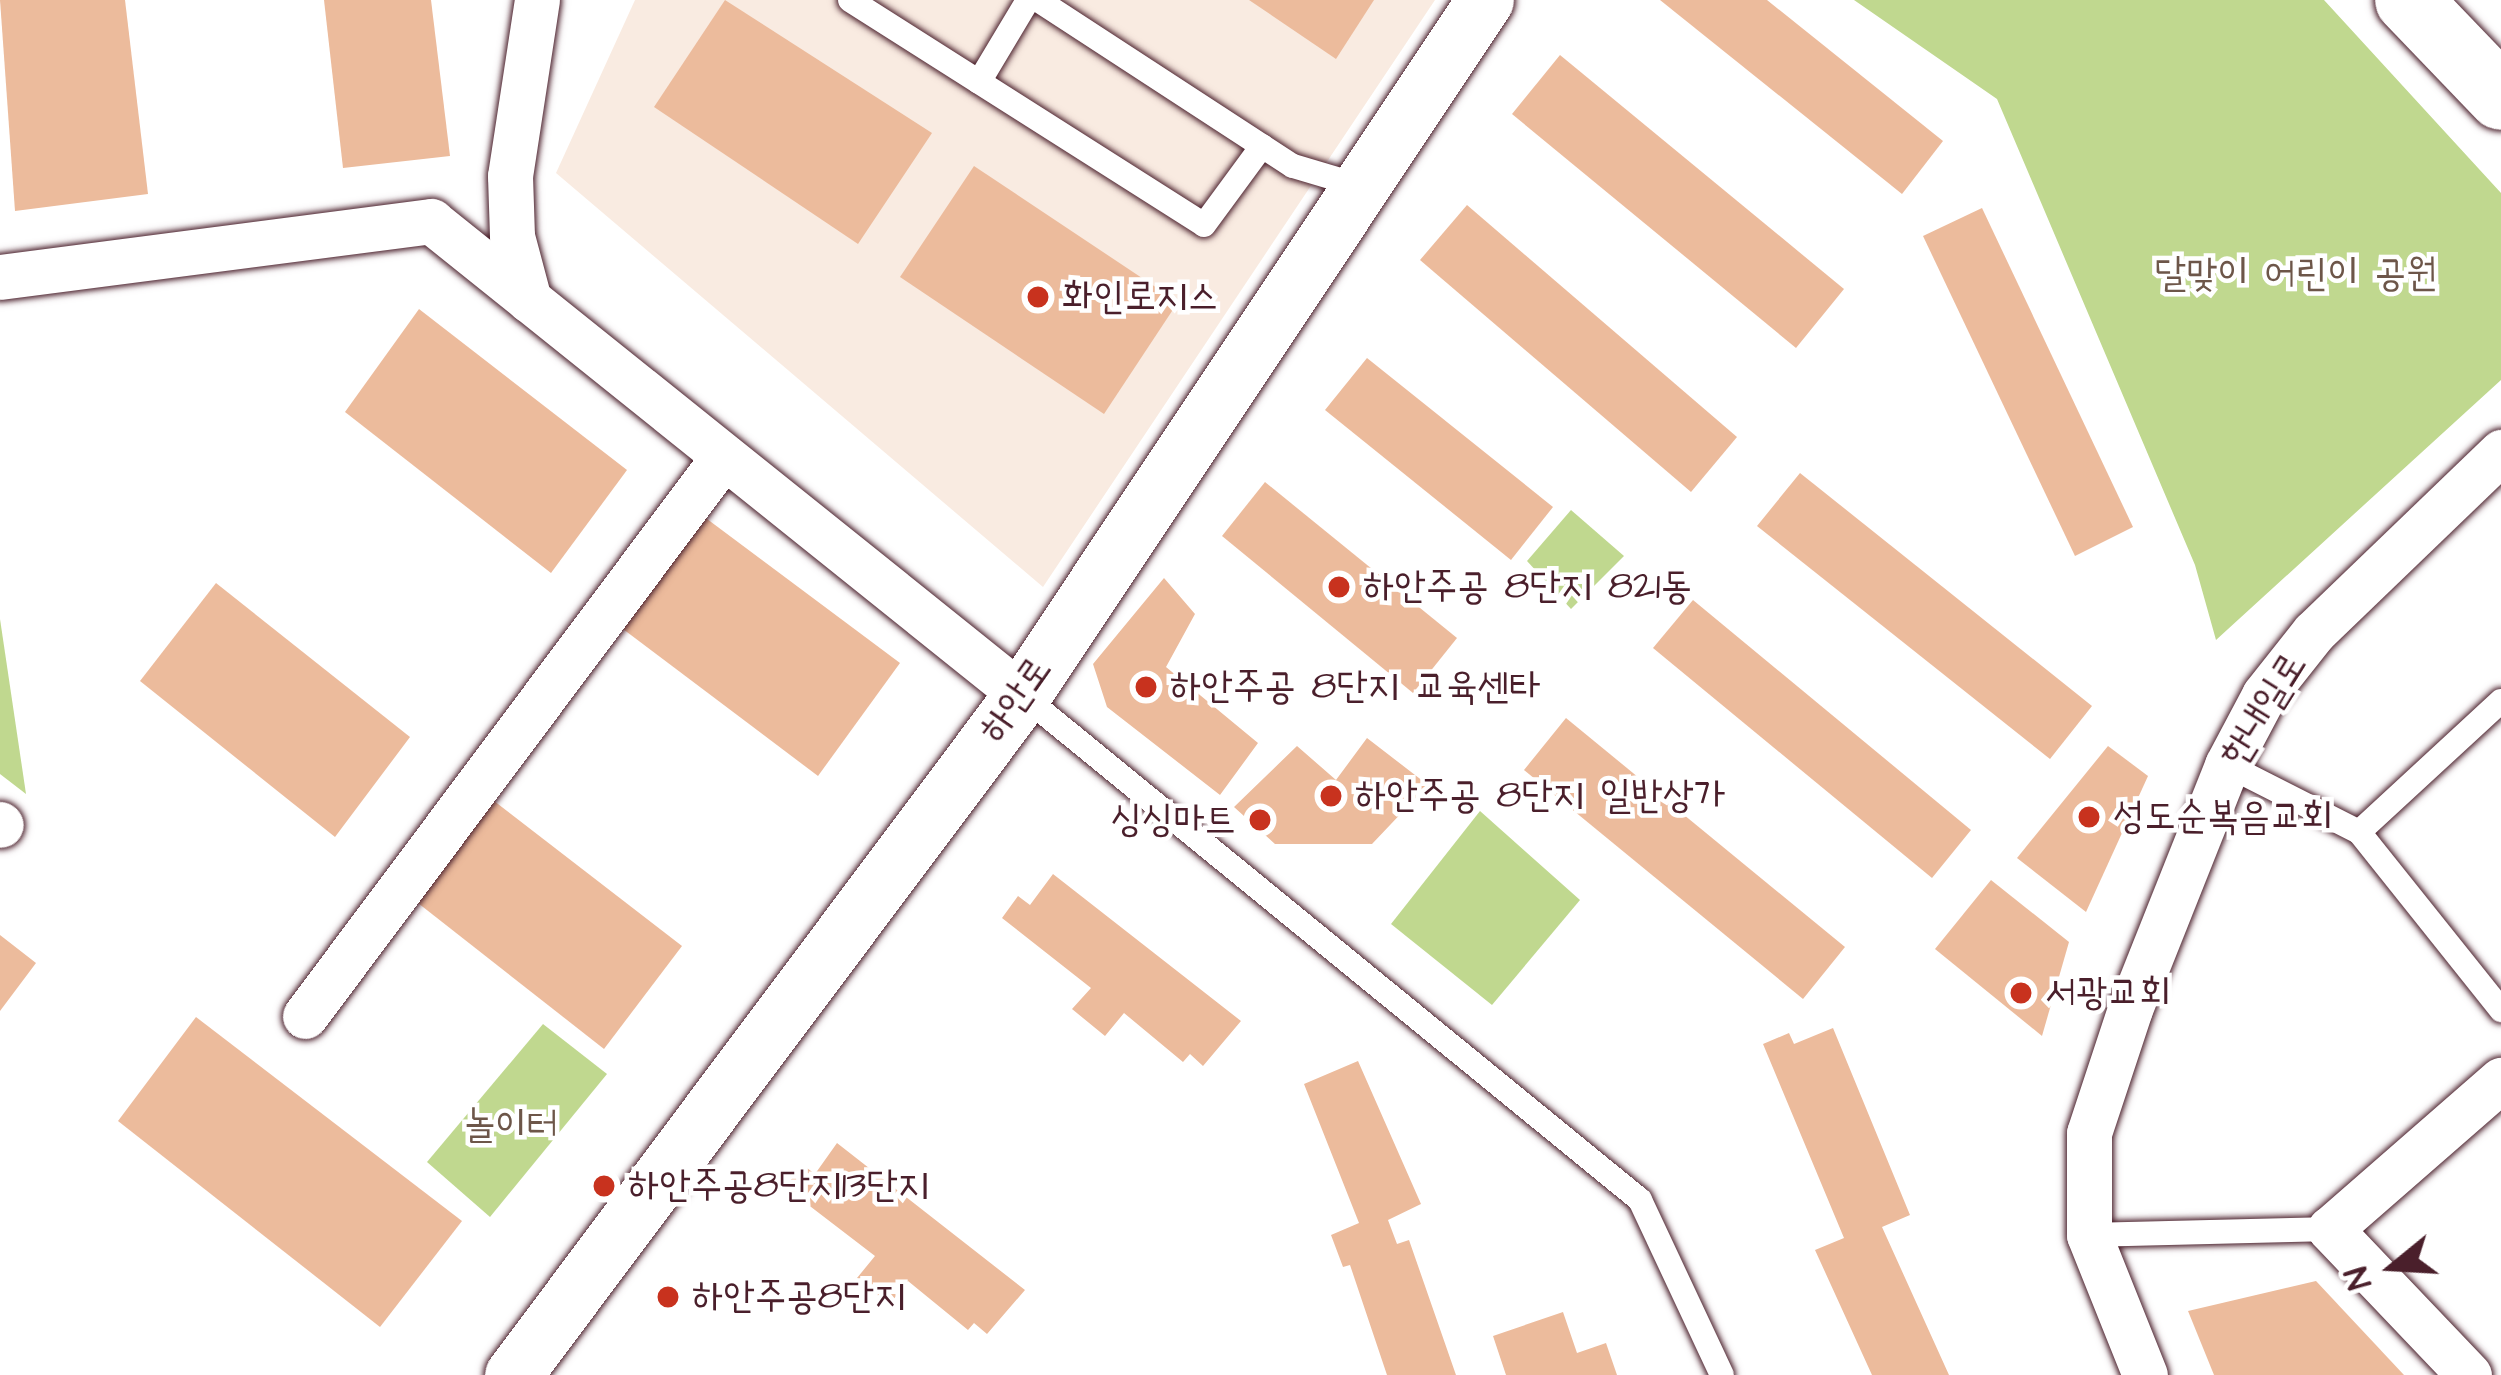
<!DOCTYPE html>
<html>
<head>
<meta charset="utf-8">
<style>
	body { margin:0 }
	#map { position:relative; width:2501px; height:1375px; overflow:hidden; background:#fff; font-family:"Architects Daughter","Poor Story",sans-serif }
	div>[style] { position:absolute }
	.built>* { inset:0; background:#f9ebe1 }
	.green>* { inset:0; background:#c0d88f }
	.building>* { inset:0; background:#ecbb9c }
	.roads { filter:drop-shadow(0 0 3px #4a1f2b) drop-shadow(0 0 3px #4a1f2b) }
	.service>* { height:24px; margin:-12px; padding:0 12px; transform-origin:12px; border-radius:12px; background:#fff }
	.minor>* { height:45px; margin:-22.5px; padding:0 22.5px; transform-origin:22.5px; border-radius:22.5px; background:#fff }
	.tertiary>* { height:57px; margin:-28.5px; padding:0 28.5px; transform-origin:28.5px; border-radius:28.5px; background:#fff }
	.secondary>* { height:66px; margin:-33px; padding:0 33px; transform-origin:33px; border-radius:33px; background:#fff }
	.dots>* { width:33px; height:33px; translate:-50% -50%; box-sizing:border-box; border:6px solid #fff; border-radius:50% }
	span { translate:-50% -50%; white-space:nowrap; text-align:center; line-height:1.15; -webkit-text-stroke:9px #fff; paint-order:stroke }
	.park-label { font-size:39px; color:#6d5649 }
	.poi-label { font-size:39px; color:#4a1f2b }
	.left { translate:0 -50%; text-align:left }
	.right { translate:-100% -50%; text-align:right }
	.street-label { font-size:39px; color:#4a1f2b }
	.north { position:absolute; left:2333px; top:1207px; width:120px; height:120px; -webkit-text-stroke:9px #fff; paint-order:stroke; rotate:252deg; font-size:33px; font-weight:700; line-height:48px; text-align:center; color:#4a1f2b }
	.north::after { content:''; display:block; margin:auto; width:42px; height:54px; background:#4a1f2b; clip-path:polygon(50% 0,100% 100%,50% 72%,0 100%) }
</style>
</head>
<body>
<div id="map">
	<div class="built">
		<i style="clip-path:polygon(635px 0,1435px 0,1043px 587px,556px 173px)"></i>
	</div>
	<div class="green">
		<i style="clip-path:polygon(1854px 0,2324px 0,2501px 193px,2501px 380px,2216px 640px,2195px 565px,1997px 99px)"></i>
		<i style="clip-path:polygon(1571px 510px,1624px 556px,1571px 609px,1527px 561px)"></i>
		<i style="clip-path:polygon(0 619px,26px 794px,0 774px)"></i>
		<i style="clip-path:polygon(1480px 811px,1580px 900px,1492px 1005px,1391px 924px)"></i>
		<i style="clip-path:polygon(543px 1024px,607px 1074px,490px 1217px,427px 1162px)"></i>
	</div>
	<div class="building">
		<i style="clip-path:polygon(0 0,125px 0,148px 194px,15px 211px)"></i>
		<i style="clip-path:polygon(324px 0,431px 0,450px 156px,343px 168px)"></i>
		<i style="clip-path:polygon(725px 0,932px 133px,858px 244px,654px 107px)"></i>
		<i style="clip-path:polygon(1249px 0,1374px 0,1336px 59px)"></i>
		<i style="clip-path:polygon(1660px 0,1767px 0,1943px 141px,1902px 194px)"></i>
		<i style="clip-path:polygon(1560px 55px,1844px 289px,1796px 348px,1512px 114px)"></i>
		<i style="clip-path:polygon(974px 166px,1178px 302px,1104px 414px,900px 277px)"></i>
		<i style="clip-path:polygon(1467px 205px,1737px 437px,1691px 492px,1420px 260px)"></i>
		<i style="clip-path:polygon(1982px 208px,2133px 527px,2075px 556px,1923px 236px)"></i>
		<i style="clip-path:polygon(419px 309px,627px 470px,551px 573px,345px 412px)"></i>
		<i style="clip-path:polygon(1367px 358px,1553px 507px,1511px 560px,1325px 410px)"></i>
		<i style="clip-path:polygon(1800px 473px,2092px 706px,2050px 759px,1757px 526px)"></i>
		<i style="clip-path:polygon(1265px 482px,1457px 638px,1413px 693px,1222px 536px)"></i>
		<i style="clip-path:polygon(691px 507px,900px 663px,818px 776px,611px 620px)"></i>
		<i style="clip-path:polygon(1164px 578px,1195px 614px,1166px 667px,1258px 743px,1220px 795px,1107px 707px,1093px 664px)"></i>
		<i style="clip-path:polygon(216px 583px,410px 737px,335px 837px,140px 681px)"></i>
		<i style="clip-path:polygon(1693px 600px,1971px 830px,1932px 878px,1653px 648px)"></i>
		<i style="clip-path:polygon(1566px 718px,1845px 947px,1803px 999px,1524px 770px)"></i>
		<i style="clip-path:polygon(1367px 738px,1428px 785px,1372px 844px,1275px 844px,1234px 807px,1297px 746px,1336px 780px)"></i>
		<i style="clip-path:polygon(2108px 746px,2148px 776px,2086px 912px,2017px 858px)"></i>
		<i style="clip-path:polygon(485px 794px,682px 946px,604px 1049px,409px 896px)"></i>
		<i style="clip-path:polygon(1053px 874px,1241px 1021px,1203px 1066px,1190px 1054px,1183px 1062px,1124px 1013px,1105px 1036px,1072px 1009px,1091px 988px,1002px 918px,1018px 896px,1030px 905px)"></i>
		<i style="clip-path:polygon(1991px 880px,2069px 942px,2042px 1036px,1935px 949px)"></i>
		<i style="clip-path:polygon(0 935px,36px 963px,0 1011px)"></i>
		<i style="clip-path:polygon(196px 1017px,462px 1221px,380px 1327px,118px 1121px)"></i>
		<i style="clip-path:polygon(1833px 1028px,1910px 1215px,1882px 1227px,1949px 1375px,1872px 1375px,1815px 1250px,1844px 1238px,1763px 1044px,1789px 1033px,1794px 1044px)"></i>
		<i style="clip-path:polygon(1358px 1061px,1421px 1204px,1388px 1220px,1397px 1244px,1409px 1240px,1456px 1375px,1387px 1375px,1350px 1265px,1343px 1267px,1331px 1235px,1359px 1223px,1304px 1084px)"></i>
		<i style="clip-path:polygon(837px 1143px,1025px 1290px,987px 1334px,974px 1323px,968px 1330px,908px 1281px,889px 1305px,857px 1278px,875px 1256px,785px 1187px,803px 1165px,815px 1174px)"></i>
		<i style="clip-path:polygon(2316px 1281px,2404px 1375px,2214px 1375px,2188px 1311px)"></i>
		<i style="clip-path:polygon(1563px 1312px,1577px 1353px,1606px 1343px,1617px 1375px,1506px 1375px,1493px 1336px)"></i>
	</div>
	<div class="roads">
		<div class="service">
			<i style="left:850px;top:0;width:419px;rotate:32.4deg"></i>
			<i style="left:1204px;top:225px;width:98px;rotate:-53.7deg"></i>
			<i style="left:1038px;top:0;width:304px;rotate:33.1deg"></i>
			<i style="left:1293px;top:166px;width:67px;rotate:16.5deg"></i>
			<i style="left:979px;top:82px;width:96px;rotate:-59.1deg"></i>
			<i style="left:1022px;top:695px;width:798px;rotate:39.25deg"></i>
			<i style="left:1640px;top:1200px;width:193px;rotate:64.9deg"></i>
			<i style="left:2227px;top:765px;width:148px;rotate:26.9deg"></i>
			<i style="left:2359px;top:832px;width:193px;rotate:-42.7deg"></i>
			<i style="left:2359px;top:832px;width:228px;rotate:51.4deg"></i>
			<i style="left:2089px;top:1235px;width:241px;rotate:-1.4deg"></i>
		</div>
		<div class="minor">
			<i style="left:0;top:277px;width:435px;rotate:-7.4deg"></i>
			<i style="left:431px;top:221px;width:758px;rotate:38.73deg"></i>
			<i style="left:529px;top:300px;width:66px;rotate:-104.9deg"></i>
			<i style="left:512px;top:236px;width:60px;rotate:-91.9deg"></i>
			<i style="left:510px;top:176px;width:178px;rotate:-81.3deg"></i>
			<i style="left:0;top:824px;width:1px;rotate:45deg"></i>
			<i style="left:305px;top:1016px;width:699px;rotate:-53.2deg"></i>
			<i style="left:2145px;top:1375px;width:151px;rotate:-111.8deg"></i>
			<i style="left:2089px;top:1235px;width:102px;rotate:-90deg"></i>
			<i style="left:2089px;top:1133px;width:131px;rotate:-71.7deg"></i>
			<i style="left:2130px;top:1009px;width:263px;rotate:-68.3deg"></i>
			<i style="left:2227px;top:765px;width:79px;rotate:-62.1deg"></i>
			<i style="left:2264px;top:695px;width:80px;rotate:-51.6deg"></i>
			<i style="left:2314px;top:632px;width:260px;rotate:-43.9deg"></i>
			<i style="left:2469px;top:1375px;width:202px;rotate:-133.6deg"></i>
			<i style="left:2330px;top:1229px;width:227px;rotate:-41.1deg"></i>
		</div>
		<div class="tertiary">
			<i style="left:513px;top:1375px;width:849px;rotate:-53.18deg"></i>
			<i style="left:1022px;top:695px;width:835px;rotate:-56.33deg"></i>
		</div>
		<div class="secondary">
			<i style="left:2408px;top:0;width:134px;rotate:46.2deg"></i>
		</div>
	</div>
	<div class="dots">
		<i style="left:1038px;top:297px;background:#c8321e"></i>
		<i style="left:1339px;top:587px;background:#c8321e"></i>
		<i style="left:1146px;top:687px;background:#c8321e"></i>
		<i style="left:1331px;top:796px;background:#c8321e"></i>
		<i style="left:2089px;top:817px;background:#c8321e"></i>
		<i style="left:1260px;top:820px;background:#c8321e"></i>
		<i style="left:2021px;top:993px;background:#c8321e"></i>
		<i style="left:604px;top:1186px;background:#c8321e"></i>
		<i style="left:668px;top:1297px;background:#c8321e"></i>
	</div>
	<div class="park-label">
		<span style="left:2296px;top:274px">달맞이 어린이 공원</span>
		<span style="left:511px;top:1126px">놀이터</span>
	</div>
	<div class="poi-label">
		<span class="left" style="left:1062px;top:297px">화인로지스</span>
		<span class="left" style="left:1363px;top:587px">하안주공 8단지 821동</span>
		<span class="left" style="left:1170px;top:687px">하안주공 8단지 교육센타</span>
		<span class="left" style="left:1355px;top:796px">하안주공 8단지 일반상가</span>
		<span class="left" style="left:2113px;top:817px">성도순복음교회</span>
		<span class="right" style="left:1236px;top:820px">싱싱마트</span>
		<span class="left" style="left:2045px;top:993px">서광교회</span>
		<span class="left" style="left:628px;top:1186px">하안주공8단지13단지</span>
		<span class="left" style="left:692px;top:1297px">하안주공8단지</span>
	</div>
	<div class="street-label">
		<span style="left:1016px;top:700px;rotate:-55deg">하안로</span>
		<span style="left:2264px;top:710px;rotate:-58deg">한내일로</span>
	</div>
	<div class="north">N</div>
</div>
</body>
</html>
